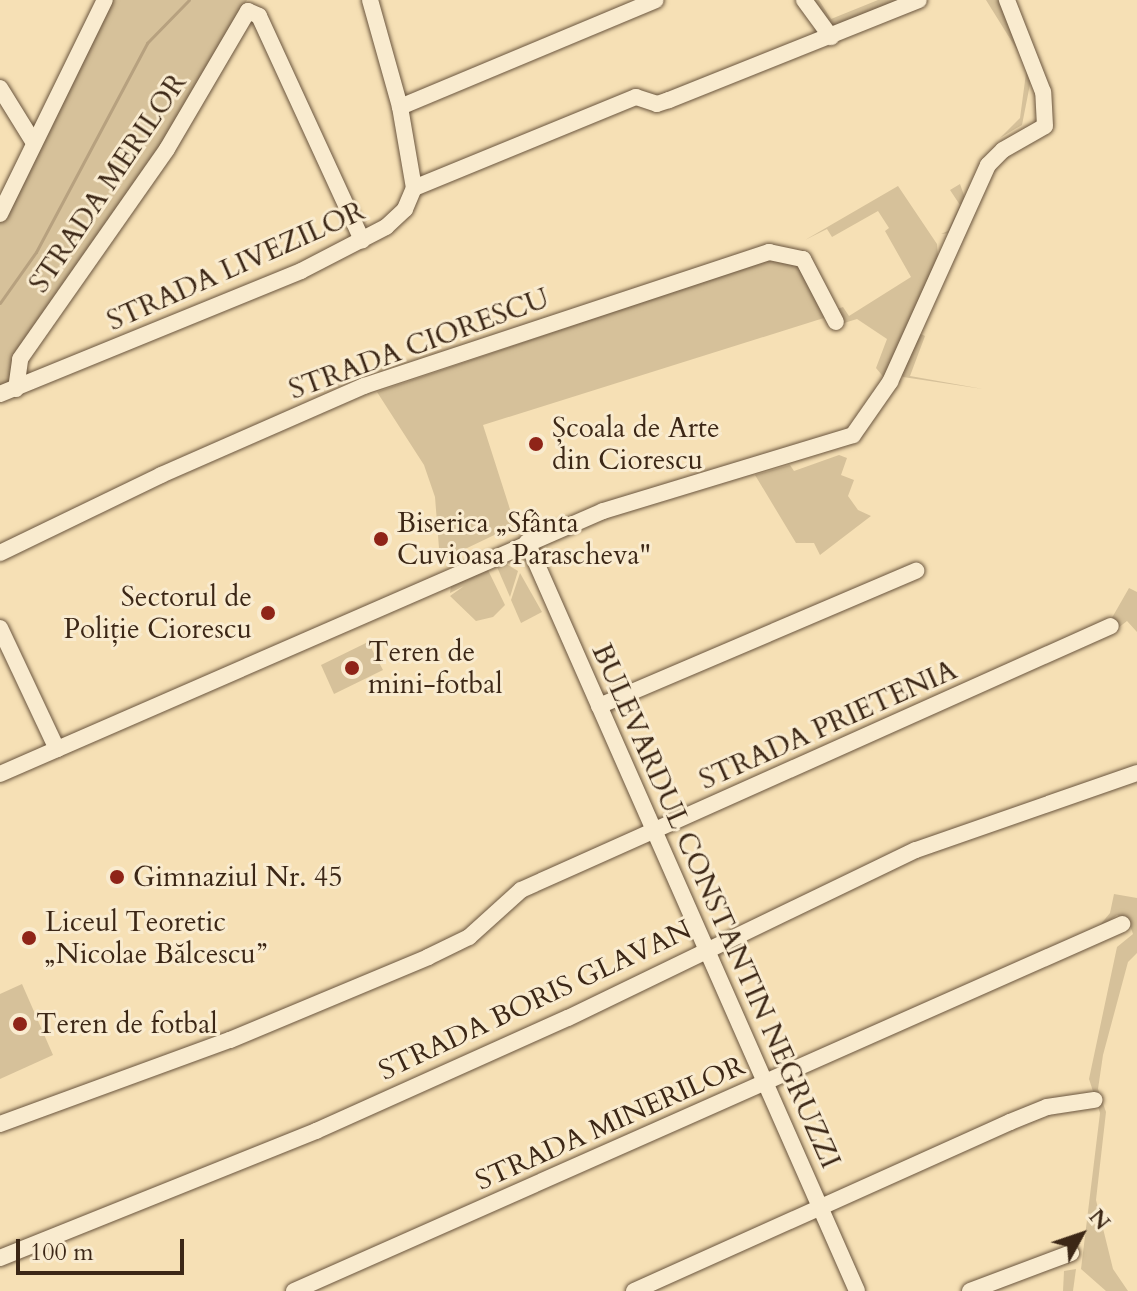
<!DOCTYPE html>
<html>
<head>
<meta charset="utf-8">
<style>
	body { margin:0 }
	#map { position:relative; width:1137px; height:1291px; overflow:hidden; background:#f6e0b5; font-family:Cardo,serif }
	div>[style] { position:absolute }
	.green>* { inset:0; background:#d6c19a }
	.stream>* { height:3px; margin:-1.5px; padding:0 1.5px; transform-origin:1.5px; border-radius:1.5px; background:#b7a17f }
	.roads { filter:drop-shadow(0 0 2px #6a553e) drop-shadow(0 0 2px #6a553e) }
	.minor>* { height:16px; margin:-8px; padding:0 8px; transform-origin:8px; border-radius:8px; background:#f9ebcf }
	.dots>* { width:22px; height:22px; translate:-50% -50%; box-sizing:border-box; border:4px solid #f9ebcf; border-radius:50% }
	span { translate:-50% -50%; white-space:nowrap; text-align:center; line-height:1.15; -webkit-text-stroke:6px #f9ebcf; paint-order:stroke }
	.street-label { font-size:28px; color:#3c2716 }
	.poi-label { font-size:28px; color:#3c2716 }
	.left { translate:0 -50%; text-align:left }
	.right { translate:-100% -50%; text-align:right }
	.north { position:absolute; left:1041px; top:1195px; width:80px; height:80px; -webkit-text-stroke:6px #f9ebcf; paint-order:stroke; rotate:50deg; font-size:22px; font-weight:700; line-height:32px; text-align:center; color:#3c2716 }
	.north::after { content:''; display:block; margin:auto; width:28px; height:36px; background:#3c2716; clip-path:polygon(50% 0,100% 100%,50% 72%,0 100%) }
	.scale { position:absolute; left:16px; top:1239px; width:168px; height:36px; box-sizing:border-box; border:4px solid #3c2716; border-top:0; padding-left:10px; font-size:24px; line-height:28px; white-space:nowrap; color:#3c2716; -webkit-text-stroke:6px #f9ebcf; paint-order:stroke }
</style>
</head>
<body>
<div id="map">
	<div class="green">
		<i style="clip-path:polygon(112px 0,247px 0,223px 48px,12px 380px,0 386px,0 222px)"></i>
		<i style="clip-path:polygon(809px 0,819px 0,831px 19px,878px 0,910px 0,843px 29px,829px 25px)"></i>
		<i style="clip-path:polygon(986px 0,1000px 0,1032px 74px,1022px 125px,1000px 138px,1020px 118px,1027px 66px)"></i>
		<i style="clip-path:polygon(960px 184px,965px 198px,951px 233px,941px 234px,948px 231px,960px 205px,950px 190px)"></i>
		<i style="clip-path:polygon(898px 186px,937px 244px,938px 256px,886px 380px,876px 368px,887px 339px,857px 319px,844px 323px,837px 309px,843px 307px,849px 316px,911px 277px,885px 231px,889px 228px,878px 211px,832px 237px,827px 229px,805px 240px)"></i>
		<i style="clip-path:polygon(778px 256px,801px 261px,827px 317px,483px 425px,515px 525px,440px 561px,435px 497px,424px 465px,377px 392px)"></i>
		<i style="clip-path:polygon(917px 332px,925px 336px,910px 376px,983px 389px,903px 377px,900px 372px)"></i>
		<i style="clip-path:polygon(839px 455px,847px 458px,841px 475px,854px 480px,848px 496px,858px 510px,871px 516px,820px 555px,814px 543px,796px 543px,755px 475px,790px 465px,794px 471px)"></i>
		<i style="clip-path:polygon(503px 562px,518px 571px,510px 597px,497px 567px)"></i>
		<i style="clip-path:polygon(487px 568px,505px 605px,493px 617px,476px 621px,450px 596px,464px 586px,450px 593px,451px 586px)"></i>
		<i style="clip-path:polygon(520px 573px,542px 612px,521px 623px,511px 600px)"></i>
		<i style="clip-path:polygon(1129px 588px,1137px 592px,1137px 632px,1127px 621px,1118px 628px,1109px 623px)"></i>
		<i style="clip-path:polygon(368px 642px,383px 670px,334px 694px,321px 665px)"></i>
		<i style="clip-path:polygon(1114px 894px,1137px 898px,1137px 953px,1128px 962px,1103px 1055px,1098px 1089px,1106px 1112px,1096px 1200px,1113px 1269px,1128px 1291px,1106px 1291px,1081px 1269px,1100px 1113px,1089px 1079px,1117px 947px,1133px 934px,1128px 920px,1117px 915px,1095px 931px,1110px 913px)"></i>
		<i style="clip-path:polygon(22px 984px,53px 1055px,0 1079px,0 994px)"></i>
		<i style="clip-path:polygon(1076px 1269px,1073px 1291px,1063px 1291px,1064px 1271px)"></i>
	</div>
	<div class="stream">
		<i style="left:0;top:303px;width:62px;rotate:-54.8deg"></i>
		<i style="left:36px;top:252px;width:237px;rotate:-62deg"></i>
		<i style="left:147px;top:43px;width:60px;rotate:-45.7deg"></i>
	</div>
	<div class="roads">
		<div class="minor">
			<i style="left:370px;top:0;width:111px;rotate:74.3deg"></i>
			<i style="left:400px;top:107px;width:82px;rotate:80.2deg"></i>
			<i style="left:804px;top:0;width:46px;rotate:53.9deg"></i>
			<i style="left:0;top:88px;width:65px;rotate:58.3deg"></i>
			<i style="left:400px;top:107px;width:277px;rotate:-22.7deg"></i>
			<i style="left:0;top:214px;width:238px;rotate:-63.9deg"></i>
			<i style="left:16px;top:389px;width:30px;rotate:-82deg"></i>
			<i style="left:20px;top:359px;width:256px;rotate:-55deg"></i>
			<i style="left:167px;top:149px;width:160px;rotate:-59.6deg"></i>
			<i style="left:248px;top:11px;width:12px;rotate:24deg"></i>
			<i style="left:259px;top:16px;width:247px;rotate:65.3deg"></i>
			<i style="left:0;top:394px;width:325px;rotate:-22.2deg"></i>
			<i style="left:301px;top:271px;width:96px;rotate:-27.4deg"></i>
			<i style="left:386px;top:227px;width:26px;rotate:-43deg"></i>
			<i style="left:405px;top:209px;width:23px;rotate:-67deg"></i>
			<i style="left:414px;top:188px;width:240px;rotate:-22.3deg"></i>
			<i style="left:636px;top:97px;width:22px;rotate:18deg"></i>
			<i style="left:657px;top:104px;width:13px;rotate:-18deg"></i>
			<i style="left:669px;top:100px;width:269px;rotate:-21.8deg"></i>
			<i style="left:527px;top:542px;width:818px;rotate:66.22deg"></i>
			<i style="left:0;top:553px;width:179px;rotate:-25.8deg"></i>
			<i style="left:161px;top:475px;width:222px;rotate:-23.7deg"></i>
			<i style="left:364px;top:386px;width:427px;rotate:-18.3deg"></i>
			<i style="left:769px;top:252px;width:35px;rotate:12deg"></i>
			<i style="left:803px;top:259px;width:71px;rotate:62.4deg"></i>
			<i style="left:0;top:628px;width:134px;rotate:64.8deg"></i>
			<i style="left:599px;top:706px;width:345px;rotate:-23.1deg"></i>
			<i style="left:0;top:774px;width:658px;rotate:-23.56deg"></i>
			<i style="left:603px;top:511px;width:261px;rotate:-16.9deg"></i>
			<i style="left:853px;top:435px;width:65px;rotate:-55.1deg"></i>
			<i style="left:890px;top:382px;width:238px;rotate:-65.7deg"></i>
			<i style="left:988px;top:165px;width:21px;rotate:-45deg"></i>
			<i style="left:1003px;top:150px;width:48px;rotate:-29.7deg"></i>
			<i style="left:1045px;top:126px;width:34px;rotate:-93deg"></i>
			<i style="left:1043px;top:92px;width:99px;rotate:-111.4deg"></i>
			<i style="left:0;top:1124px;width:245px;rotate:-20.1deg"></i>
			<i style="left:230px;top:1040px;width:215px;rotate:-22.7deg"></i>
			<i style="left:428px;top:957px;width:46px;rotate:-26deg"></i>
			<i style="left:469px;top:937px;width:70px;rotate:-42.1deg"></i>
			<i style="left:521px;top:890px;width:646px;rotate:-24.11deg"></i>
			<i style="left:0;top:1258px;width:341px;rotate:-21.9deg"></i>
			<i style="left:316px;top:1131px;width:276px;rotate:-24.2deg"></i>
			<i style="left:568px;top:1018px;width:386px;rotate:-25.8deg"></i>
			<i style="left:916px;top:850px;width:234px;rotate:-19.2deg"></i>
			<i style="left:294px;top:1291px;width:906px;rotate:-23.9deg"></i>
			<i style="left:634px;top:1291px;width:412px;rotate:-24.2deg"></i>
			<i style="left:1010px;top:1122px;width:40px;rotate:-22deg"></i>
			<i style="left:1047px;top:1107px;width:48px;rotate:-8.5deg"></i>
			<i style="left:970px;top:1291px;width:108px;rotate:-20.6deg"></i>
		</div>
	</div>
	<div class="dots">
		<i style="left:536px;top:444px;background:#8f2418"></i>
		<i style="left:381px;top:539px;background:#8f2418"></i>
		<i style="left:268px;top:613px;background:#8f2418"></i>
		<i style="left:352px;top:668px;background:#8f2418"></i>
		<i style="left:117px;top:877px;background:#8f2418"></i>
		<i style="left:29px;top:938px;background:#8f2418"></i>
		<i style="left:20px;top:1024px;background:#8f2418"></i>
	</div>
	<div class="street-label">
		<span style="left:108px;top:183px;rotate:-56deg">STRADA MERILOR</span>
		<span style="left:236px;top:266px;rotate:-24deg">STRADA LIVEZILOR</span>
		<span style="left:419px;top:344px;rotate:-20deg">STRADA CIORESCU</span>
		<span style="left:828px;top:725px;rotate:-24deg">STRADA PRIETENIA</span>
		<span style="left:716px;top:906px;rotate:66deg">BULEVARDUL CONSTANTIN NEGRUZZI</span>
		<span style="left:535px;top:1000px;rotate:-25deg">STRADA BORIS GLAVAN</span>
		<span style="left:610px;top:1123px;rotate:-24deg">STRADA MINERILOR</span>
	</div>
	<div class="poi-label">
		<span class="left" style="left:552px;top:444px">Școala de Arte<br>din Ciorescu</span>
		<span class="left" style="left:397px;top:539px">Biserica „Sfânta<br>Cuvioasa Parascheva"</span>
		<span class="right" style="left:252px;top:613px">Sectorul de<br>Poliție Ciorescu</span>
		<span class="left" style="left:368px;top:668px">Teren de<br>mini-fotbal</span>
		<span class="left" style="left:133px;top:877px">Gimnaziul Nr. 45</span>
		<span class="left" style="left:45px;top:938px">Liceul Teoretic<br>„Nicolae Bălcescu”</span>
		<span class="left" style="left:36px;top:1024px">Teren de fotbal</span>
	</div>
	<div class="north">N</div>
	<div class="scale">100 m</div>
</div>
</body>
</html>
